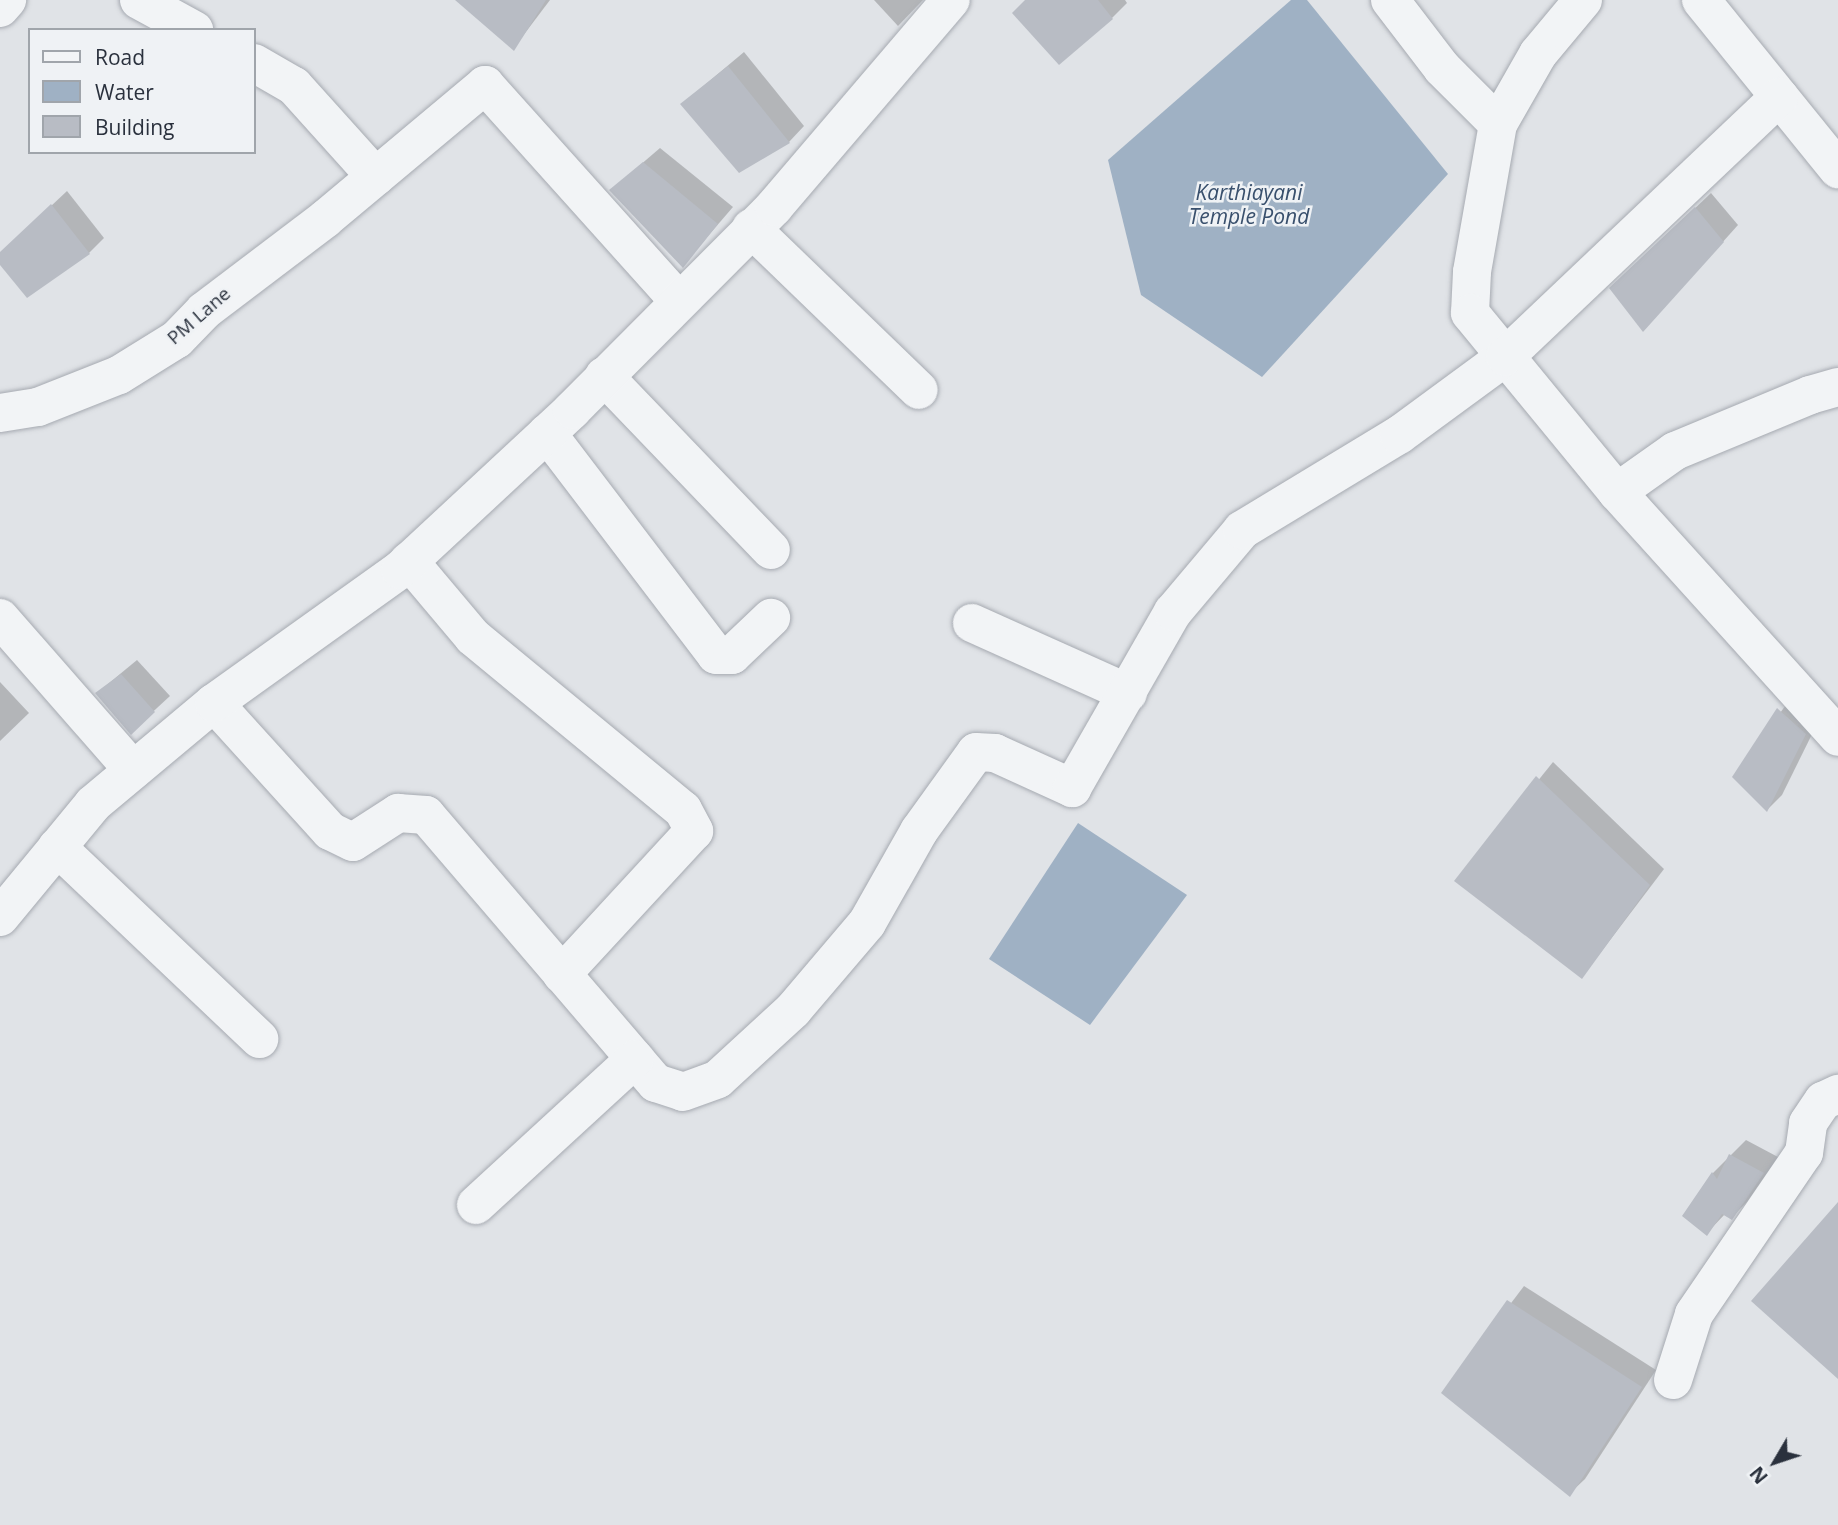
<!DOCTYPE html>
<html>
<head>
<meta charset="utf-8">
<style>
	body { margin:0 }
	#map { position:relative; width:1838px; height:1525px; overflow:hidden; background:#e0e3e7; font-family:"Open Sans",sans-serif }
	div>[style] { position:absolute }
	.water>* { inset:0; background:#9fb1c4 }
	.shadow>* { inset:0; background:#0003 }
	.building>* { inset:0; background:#b8bcc4 }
	.roads { filter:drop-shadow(0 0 2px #a6aab1) drop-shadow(0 0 2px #a6aab1) }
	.minor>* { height:38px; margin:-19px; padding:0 19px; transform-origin:19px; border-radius:19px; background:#f2f4f6 }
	span { translate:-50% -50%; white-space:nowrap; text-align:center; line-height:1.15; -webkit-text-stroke:5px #eff2f5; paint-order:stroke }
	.street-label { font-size:19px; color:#2a313d }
	.water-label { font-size:21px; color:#39506d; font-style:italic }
	.legend { position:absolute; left:28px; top:28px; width:228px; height:126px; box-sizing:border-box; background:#eff2f5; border:2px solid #a0a5ab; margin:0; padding:9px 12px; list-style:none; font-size:21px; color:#2a313d }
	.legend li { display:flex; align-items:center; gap:14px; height:35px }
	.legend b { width:35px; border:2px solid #a0a5ab }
	.north { position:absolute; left:1740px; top:1427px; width:70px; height:70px; -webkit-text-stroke:5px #eff2f5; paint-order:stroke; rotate:231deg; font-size:19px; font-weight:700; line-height:28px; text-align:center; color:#2a313d }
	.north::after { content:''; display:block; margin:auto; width:24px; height:32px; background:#2a313d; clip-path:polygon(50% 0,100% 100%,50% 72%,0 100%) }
</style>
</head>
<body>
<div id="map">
	<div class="water">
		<i style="clip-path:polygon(1291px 0,1307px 0,1448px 174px,1262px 377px,1141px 295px,1108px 160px)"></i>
		<i style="clip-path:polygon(1078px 823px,1187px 895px,1090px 1025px,989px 959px)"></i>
	</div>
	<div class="shadow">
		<i style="clip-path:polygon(466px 0,550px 0,513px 49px)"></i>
		<i style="clip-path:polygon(874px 0,923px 0,898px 26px)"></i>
		<i style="clip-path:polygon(1027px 0,1125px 0,1127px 3px,1112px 18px)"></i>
		<i style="clip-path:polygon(744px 52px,804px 126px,789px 142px,739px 170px,682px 104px)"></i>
		<i style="clip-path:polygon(660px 148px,733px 207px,683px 265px,611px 190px)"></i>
		<i style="clip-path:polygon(67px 191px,104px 238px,89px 253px,0 262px,0 254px)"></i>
		<i style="clip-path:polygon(1711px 193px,1738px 225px,1644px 330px,1627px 273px)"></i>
		<i style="clip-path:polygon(137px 660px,170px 696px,131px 732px,97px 693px)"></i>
		<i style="clip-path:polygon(0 682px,29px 713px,0 741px)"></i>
		<i style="clip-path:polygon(1794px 694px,1820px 718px,1782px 795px,1767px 810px,1734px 776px)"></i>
		<i style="clip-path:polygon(1553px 762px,1664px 869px,1582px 977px,1457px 881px)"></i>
		<i style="clip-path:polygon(1746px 1140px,1778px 1157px,1747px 1202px,1731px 1218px,1725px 1214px,1707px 1233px,1684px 1215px,1713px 1173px)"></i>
		<i style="clip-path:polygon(1524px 1286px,1656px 1370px,1585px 1479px,1569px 1494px,1443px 1393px)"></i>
	</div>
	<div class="building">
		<i style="clip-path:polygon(455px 0,546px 0,514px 51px)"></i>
		<i style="clip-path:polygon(1025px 0,1098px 0,1113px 19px,1059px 65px,1012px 13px)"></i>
		<i style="clip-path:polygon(728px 66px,790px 143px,739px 173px,680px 104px)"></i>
		<i style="clip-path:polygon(643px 162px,718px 224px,683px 268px,609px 190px)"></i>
		<i style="clip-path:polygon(51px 204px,90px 254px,27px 298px,0 265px,0 252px)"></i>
		<i style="clip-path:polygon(1695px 207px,1724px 242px,1643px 332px,1609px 288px)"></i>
		<i style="clip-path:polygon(121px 674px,155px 712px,131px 735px,95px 693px)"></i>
		<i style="clip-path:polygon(1777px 708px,1806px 734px,1767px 812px,1732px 777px)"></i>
		<i style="clip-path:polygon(1536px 776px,1650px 885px,1582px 979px,1454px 881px)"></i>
		<i style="clip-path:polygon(1729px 1154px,1764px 1173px,1732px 1220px,1722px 1214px,1707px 1236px,1682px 1216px,1712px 1172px,1717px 1179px)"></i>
		<i style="clip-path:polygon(1838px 1202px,1838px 1379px,1751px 1301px)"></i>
		<i style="clip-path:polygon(1507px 1300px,1642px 1387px,1570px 1497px,1441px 1393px)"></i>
	</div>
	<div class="roads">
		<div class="minor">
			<i style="left:139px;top:0;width:63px;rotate:28.6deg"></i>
			<i style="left:1390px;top:0;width:86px;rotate:52.6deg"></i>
			<i style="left:1442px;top:68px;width:79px;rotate:45deg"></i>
			<i style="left:1583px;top:0;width:70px;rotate:129.8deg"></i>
			<i style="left:1538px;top:54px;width:81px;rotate:119.7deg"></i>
			<i style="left:1498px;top:124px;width:150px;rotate:100deg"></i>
			<i style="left:1472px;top:272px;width:41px;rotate:92.8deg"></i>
			<i style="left:1470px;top:313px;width:232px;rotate:50.6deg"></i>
			<i style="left:1617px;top:492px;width:330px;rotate:47.9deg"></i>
			<i style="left:1701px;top:0;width:218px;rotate:51deg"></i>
			<i style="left:0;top:8px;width:11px;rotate:-49deg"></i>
			<i style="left:254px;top:63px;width:46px;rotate:29.9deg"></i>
			<i style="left:294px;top:86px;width:122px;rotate:48deg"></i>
			<i style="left:751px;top:228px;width:233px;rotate:44deg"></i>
			<i style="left:604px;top:376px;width:241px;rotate:46.2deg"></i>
			<i style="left:0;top:413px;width:38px;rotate:-9deg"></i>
			<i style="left:38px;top:407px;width:87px;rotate:-21.6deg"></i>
			<i style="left:119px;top:375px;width:68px;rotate:-31.8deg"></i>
			<i style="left:177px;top:339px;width:39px;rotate:-46deg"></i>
			<i style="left:204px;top:311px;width:152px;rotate:-37.2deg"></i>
			<i style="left:325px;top:219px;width:209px;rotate:-39.9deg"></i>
			<i style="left:485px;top:85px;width:289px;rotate:48.1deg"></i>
			<i style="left:547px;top:433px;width:279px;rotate:52.7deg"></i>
			<i style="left:716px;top:655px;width:16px"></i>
			<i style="left:732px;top:655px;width:54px;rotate:-43.5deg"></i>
			<i style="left:1617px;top:492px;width:71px;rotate:-35.3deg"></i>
			<i style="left:1675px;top:451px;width:146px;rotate:-22.5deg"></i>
			<i style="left:1810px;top:395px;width:29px;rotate:-16deg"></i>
			<i style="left:409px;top:561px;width:99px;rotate:49.9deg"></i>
			<i style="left:473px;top:637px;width:272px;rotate:39.5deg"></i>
			<i style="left:683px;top:810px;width:24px;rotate:62deg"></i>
			<i style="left:694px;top:831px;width:195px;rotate:132.7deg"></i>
			<i style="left:0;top:618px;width:202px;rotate:48.8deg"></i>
			<i style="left:972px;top:623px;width:171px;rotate:24.2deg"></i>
			<i style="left:214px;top:703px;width:173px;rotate:47.8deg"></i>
			<i style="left:330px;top:831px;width:25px;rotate:26deg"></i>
			<i style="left:353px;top:842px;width:54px;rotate:-32.8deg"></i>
			<i style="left:398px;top:813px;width:28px;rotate:4deg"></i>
			<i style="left:426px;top:815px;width:353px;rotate:49.4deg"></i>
			<i style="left:656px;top:1083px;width:28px;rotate:18deg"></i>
			<i style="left:683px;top:1092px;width:37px;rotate:-20deg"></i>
			<i style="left:718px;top:1079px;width:102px;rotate:-42.6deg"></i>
			<i style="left:793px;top:1010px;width:114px;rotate:-49.6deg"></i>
			<i style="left:867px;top:923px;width:106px;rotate:-60.5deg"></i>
			<i style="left:919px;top:831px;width:97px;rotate:-54.2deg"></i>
			<i style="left:976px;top:752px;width:19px;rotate:3deg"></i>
			<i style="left:995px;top:753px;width:85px;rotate:24.4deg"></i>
			<i style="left:1072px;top:788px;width:203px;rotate:-60.2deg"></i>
			<i style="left:1173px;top:612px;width:107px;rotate:-49.9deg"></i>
			<i style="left:1242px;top:530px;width:184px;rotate:-31.2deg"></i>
			<i style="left:1399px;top:435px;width:132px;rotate:-36.3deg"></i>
			<i style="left:1505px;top:357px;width:378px;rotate:-43.5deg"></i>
			<i style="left:57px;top:847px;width:279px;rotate:43.5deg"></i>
			<i style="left:0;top:917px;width:146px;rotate:-50.5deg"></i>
			<i style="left:93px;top:804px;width:158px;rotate:-39.9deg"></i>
			<i style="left:214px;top:703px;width:229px;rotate:-35.6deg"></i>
			<i style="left:400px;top:570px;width:235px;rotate:-42.9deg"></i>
			<i style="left:572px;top:410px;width:286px;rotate:-45.1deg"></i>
			<i style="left:774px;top:207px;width:272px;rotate:-49.5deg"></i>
			<i style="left:476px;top:1205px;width:216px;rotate:-42.6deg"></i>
			<i style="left:1673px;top:1380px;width:69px;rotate:-72.3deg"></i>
			<i style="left:1694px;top:1314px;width:195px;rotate:-55.7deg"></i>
			<i style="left:1804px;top:1153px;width:30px;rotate:-82deg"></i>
			<i style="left:1808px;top:1123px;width:27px;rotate:-56deg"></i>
			<i style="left:1823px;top:1101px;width:17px;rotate:-25deg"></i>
		</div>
	</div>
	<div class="street-label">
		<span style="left:199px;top:316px;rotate:-41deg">PM Lane</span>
	</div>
	<div class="water-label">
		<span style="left:1249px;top:204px">Karthiayani<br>Temple Pond</span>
	</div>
	<ul class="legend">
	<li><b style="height:9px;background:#f2f4f6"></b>Road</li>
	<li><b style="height:19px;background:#9fb1c4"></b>Water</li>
	<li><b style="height:19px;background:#b8bcc4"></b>Building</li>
	</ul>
	<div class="north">N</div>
</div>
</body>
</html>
